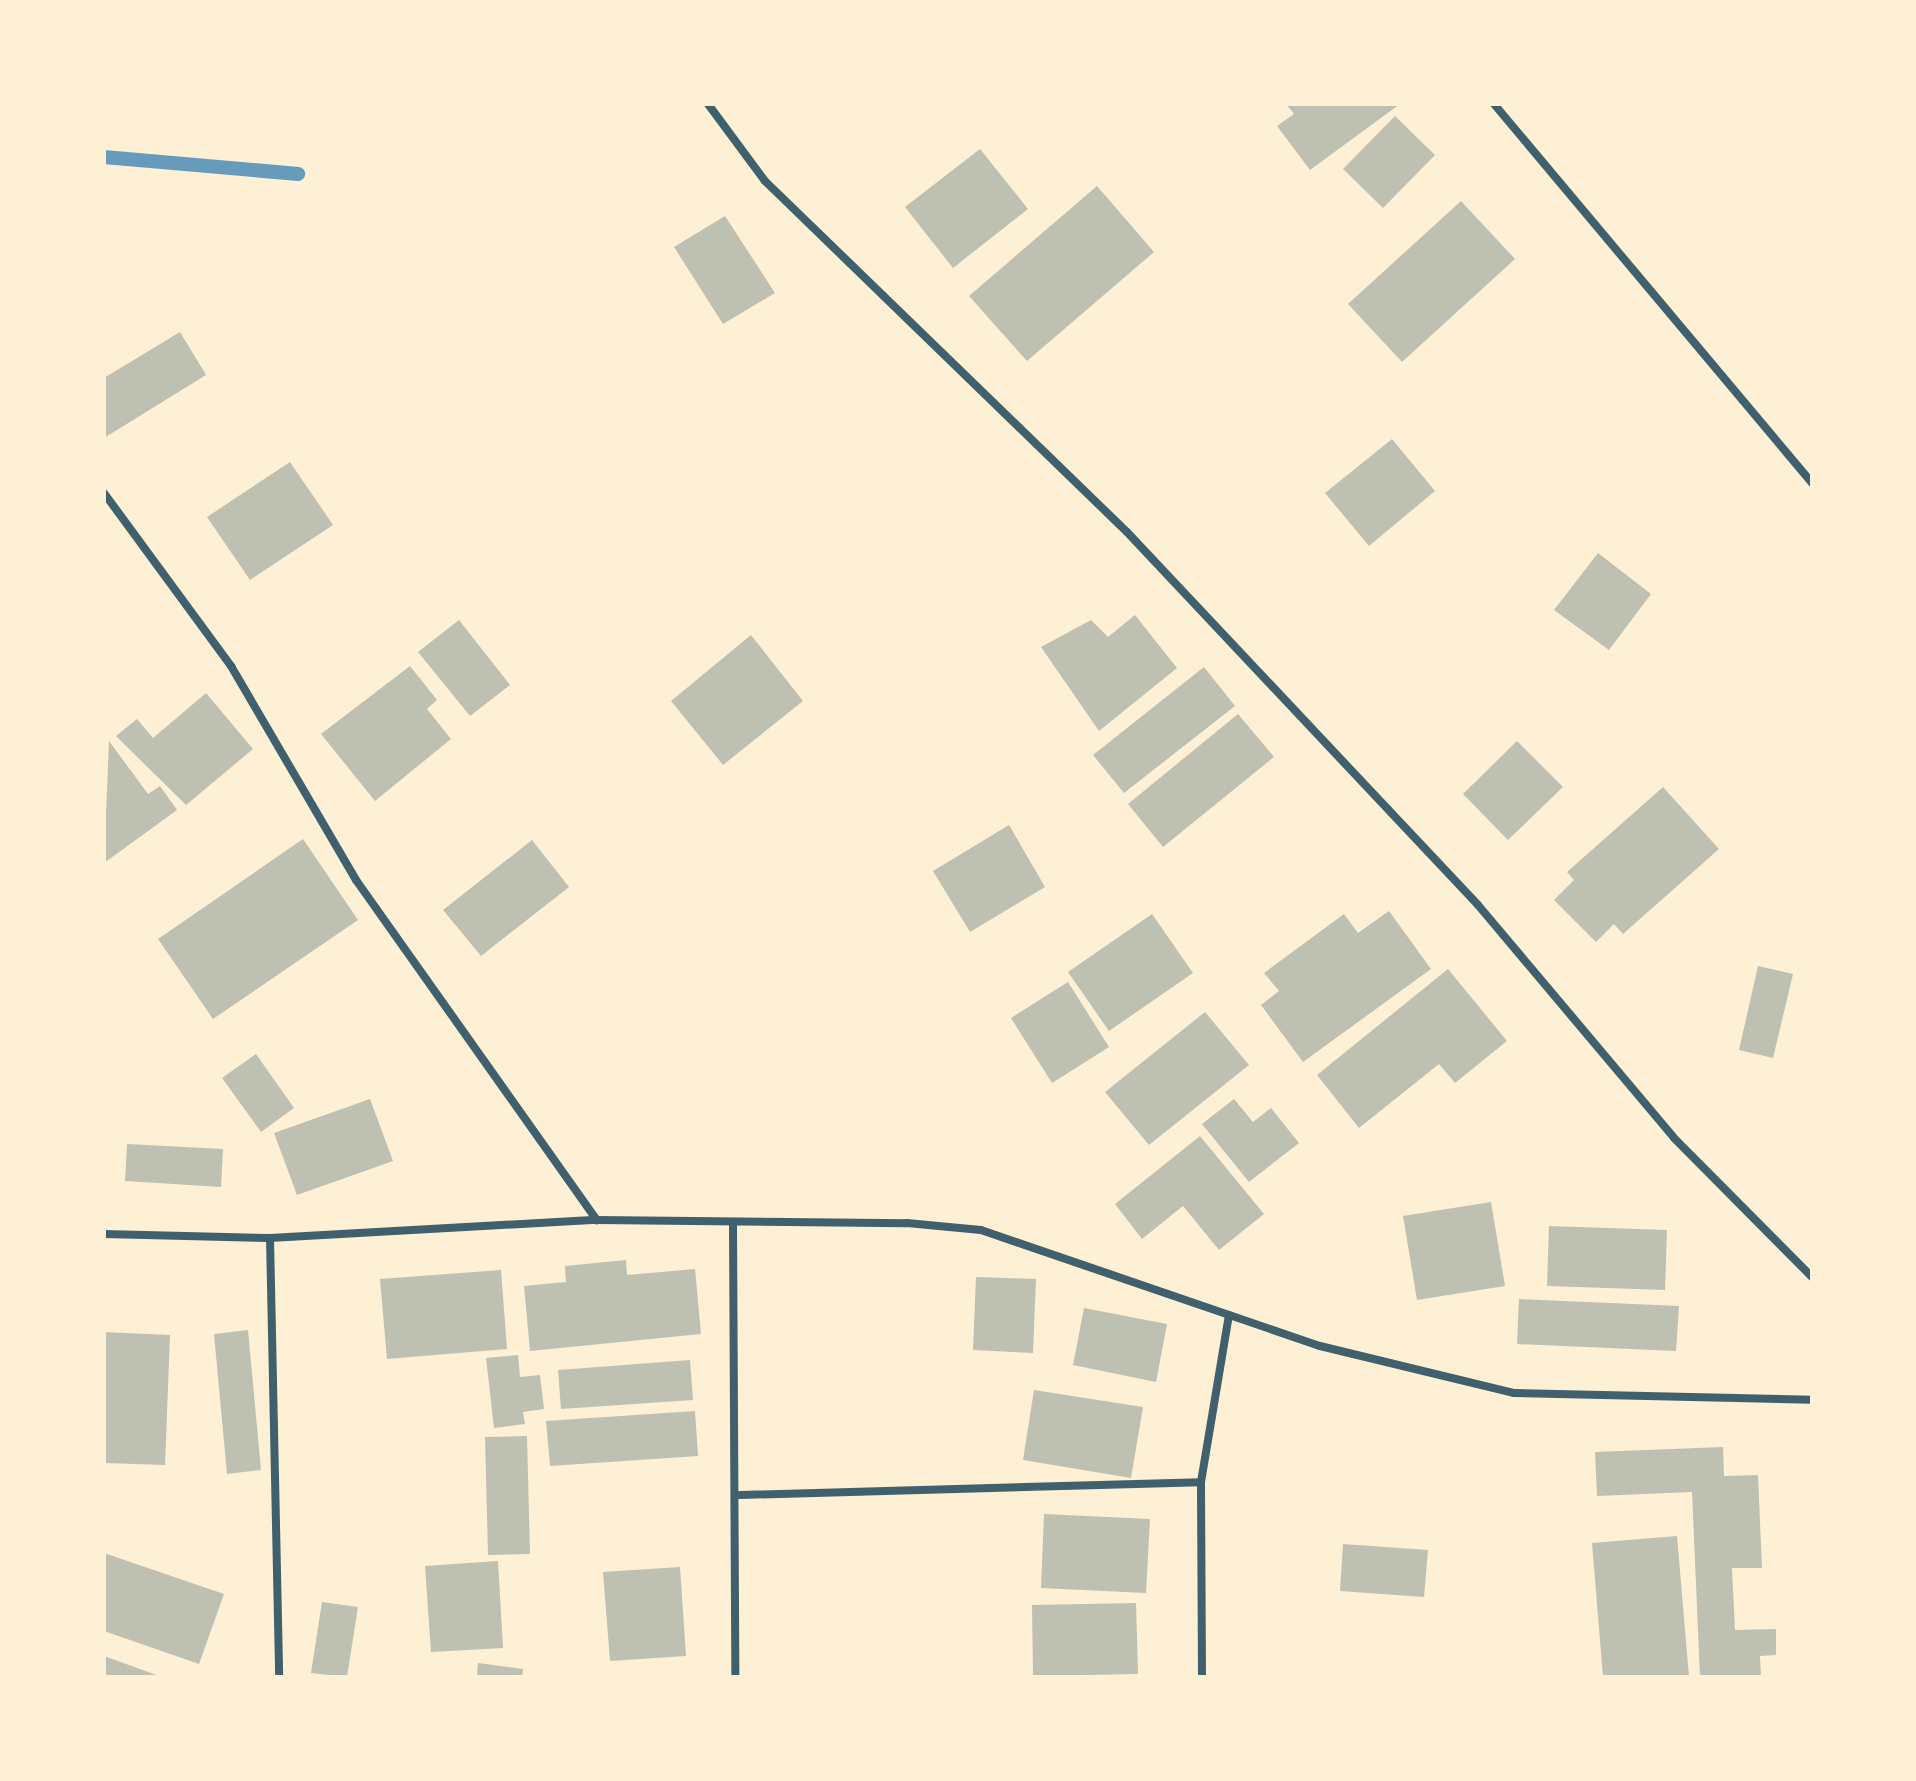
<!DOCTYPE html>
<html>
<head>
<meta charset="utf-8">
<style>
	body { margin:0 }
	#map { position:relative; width:1916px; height:1781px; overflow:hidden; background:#fdf0d5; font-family:"Source Serif 4",serif }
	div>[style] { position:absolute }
	.stream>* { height:14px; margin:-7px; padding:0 7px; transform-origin:7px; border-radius:7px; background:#669bbc }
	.building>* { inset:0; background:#bec0b2 }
	.minor>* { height:8px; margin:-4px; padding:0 4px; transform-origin:4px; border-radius:4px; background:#3f606c }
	span { translate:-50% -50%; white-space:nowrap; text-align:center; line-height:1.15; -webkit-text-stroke:6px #fdf0d5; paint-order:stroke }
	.frame { position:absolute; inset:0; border:106px solid #fdf0d5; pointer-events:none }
</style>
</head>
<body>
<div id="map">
	<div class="stream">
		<i style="left:104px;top:157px;width:195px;rotate:5deg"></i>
	</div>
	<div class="building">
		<i style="clip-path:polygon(1286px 104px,1400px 104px,1310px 170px,1277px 126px,1294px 114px)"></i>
		<i style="clip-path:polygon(1395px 116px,1435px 155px,1383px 208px,1343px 169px)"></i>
		<i style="clip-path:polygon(980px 149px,1028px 209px,953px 268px,905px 207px)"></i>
		<i style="clip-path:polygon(1097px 186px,1154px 252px,1027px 361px,969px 296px)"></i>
		<i style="clip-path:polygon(1461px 201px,1515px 259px,1402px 362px,1348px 304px)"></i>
		<i style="clip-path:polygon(725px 216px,775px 293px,723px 324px,674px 247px)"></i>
		<i style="clip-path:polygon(180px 332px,206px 375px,104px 438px,104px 378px)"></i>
		<i style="clip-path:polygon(1392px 439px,1435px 491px,1369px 546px,1325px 493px)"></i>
		<i style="clip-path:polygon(290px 462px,333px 525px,250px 580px,207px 517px)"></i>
		<i style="clip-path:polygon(1598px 553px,1651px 594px,1609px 650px,1554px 610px)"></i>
		<i style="clip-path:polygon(1135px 615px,1177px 668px,1099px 731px,1041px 647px,1091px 620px,1108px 637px)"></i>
		<i style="clip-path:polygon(459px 620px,510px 685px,470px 716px,418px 652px)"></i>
		<i style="clip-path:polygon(751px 635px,803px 701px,723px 765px,671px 701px)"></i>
		<i style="clip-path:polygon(410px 666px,437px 700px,427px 709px,451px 739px,375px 801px,321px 734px)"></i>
		<i style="clip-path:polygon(1204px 667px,1235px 706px,1124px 793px,1093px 755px)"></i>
		<i style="clip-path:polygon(206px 693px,253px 749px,186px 805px,116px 736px,137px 719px,153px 738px)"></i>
		<i style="clip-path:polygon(1238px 714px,1274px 757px,1163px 847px,1128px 804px)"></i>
		<i style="clip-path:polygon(109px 741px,148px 794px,160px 786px,177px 810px,104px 863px)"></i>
		<i style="clip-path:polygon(1517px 741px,1563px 787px,1508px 840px,1463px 794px)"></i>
		<i style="clip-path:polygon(1663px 787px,1719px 849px,1623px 934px,1614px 924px,1596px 942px,1554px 900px,1574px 880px,1567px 872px)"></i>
		<i style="clip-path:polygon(1009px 825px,1045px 887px,970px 932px,933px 871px)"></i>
		<i style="clip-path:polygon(303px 839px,358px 920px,213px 1019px,158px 939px)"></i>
		<i style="clip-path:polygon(532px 840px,569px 887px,481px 956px,443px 910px)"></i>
		<i style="clip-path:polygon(1389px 911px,1431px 969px,1303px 1062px,1261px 1005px,1279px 991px,1264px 973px,1344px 914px,1358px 933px)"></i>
		<i style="clip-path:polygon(1152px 914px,1193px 973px,1109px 1031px,1068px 972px)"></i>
		<i style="clip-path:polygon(1758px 966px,1793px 974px,1773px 1058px,1739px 1050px)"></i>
		<i style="clip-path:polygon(1448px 969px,1507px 1041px,1455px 1083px,1439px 1064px,1359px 1128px,1317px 1075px)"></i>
		<i style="clip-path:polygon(1068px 982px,1109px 1047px,1052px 1083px,1011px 1018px)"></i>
		<i style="clip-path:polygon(1205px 1012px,1249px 1065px,1149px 1145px,1105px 1092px)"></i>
		<i style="clip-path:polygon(256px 1054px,294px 1108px,261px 1132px,222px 1078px)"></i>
		<i style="clip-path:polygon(370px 1099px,393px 1161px,297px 1195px,274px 1133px)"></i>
		<i style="clip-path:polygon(1234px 1099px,1253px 1122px,1271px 1108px,1299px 1143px,1249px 1182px,1202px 1124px)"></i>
		<i style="clip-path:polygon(1200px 1136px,1264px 1214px,1219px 1250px,1183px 1206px,1142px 1239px,1115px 1204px)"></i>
		<i style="clip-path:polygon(127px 1144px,223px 1149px,221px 1187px,125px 1181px)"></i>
		<i style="clip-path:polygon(1491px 1202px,1505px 1286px,1417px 1300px,1403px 1216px)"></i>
		<i style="clip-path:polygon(1549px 1226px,1667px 1230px,1665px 1290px,1547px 1286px)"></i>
		<i style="clip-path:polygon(626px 1260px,627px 1275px,695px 1269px,701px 1334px,530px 1351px,524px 1286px,566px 1282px,565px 1266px)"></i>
		<i style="clip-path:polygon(501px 1270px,507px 1349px,387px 1359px,380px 1279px)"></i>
		<i style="clip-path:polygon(976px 1277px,1036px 1279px,1033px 1353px,973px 1350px)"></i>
		<i style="clip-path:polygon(1519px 1299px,1679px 1306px,1676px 1351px,1517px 1344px)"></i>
		<i style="clip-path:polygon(1084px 1308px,1167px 1324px,1156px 1382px,1073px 1365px)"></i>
		<i style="clip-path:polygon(248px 1330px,261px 1470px,227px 1474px,214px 1334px)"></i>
		<i style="clip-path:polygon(104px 1332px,170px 1335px,165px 1465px,104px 1463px)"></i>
		<i style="clip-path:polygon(518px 1355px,520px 1377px,540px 1375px,544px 1409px,523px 1412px,525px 1424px,494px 1428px,486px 1358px)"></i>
		<i style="clip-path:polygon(690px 1360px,693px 1400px,561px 1409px,558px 1370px)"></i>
		<i style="clip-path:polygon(1034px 1390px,1143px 1407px,1131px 1478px,1023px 1460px)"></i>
		<i style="clip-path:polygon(695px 1411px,698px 1456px,550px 1466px,546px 1421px)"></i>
		<i style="clip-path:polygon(527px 1436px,530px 1554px,488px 1555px,485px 1437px)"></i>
		<i style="clip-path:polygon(1723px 1447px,1724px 1476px,1758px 1475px,1762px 1568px,1732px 1568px,1735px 1630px,1776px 1629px,1776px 1655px,1760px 1656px,1761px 1677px,1700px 1677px,1692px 1492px,1597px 1496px,1595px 1452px)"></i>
		<i style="clip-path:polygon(1044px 1514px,1150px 1519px,1146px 1593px,1041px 1588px)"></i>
		<i style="clip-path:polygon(1677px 1536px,1689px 1677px,1603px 1677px,1592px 1543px)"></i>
		<i style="clip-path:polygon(1343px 1544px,1428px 1550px,1424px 1597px,1340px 1591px)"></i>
		<i style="clip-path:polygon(104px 1553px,224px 1594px,199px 1664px,104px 1631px)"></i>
		<i style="clip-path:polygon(498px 1561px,503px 1648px,431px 1652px,425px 1566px)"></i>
		<i style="clip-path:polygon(680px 1567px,686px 1656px,610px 1661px,603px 1572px)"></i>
		<i style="clip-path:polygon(322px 1602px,358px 1607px,347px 1677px,311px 1673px)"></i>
		<i style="clip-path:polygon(1136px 1603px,1138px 1674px,1033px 1676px,1032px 1605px)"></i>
		<i style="clip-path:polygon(104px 1656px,162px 1677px,104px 1677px)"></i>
		<i style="clip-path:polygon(478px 1663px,523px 1669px,522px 1677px,477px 1677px)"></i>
	</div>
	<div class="minor">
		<i style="left:708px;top:104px;width:96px;rotate:53.5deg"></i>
		<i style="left:765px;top:181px;width:504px;rotate:44.12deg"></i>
		<i style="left:1127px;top:532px;width:512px;rotate:46.74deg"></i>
		<i style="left:1478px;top:905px;width:304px;rotate:49.9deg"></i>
		<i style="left:1674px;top:1138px;width:196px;rotate:45.2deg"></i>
		<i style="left:1494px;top:104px;width:495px;rotate:50deg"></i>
		<i style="left:104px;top:493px;width:215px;rotate:53.7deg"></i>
		<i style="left:231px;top:666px;width:248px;rotate:59.7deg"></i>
		<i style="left:356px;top:880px;width:417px;rotate:54.7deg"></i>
		<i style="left:733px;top:1225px;width:452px;rotate:89.7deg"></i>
		<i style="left:104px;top:1234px;width:166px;rotate:1.4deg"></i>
		<i style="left:270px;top:1238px;width:327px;rotate:-3.2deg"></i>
		<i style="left:597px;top:1220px;width:310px;rotate:0.6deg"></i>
		<i style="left:907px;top:1223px;width:74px;rotate:5.4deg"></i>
		<i style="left:981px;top:1230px;width:358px;rotate:18.9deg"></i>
		<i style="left:1320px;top:1346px;width:200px;rotate:13.6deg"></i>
		<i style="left:1514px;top:1393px;width:298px;rotate:1.3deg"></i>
		<i style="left:270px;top:1238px;width:439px;rotate:88.8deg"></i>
		<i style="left:740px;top:1495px;width:461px;rotate:-1.6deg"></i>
		<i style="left:1202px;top:1677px;width:195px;rotate:-90.3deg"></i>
		<i style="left:1201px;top:1482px;width:169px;rotate:-80.5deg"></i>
	</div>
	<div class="frame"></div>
</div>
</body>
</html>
